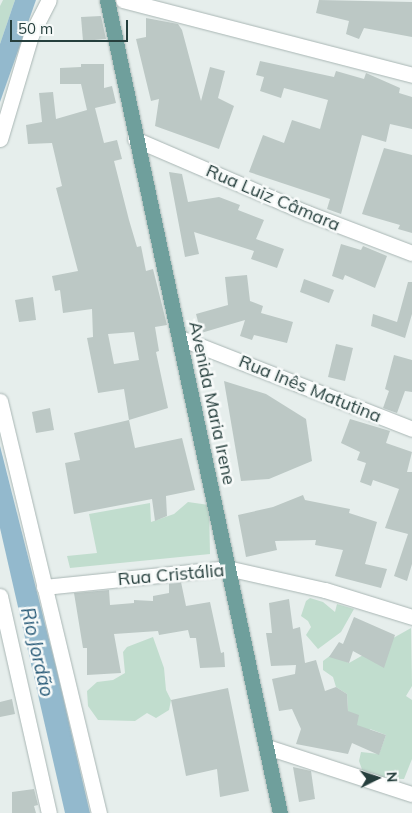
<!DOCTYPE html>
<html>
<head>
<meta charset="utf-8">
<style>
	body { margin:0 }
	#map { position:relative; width:412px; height:813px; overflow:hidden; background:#e6eeec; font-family:Mulish,sans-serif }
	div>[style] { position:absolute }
	.green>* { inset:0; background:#c1ddce }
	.water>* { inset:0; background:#93b9cd }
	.building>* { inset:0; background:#bcc8c5 }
	.roads { filter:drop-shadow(0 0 1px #a9b6b4) drop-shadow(0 0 1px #a9b6b4) }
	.minor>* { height:15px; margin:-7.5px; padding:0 7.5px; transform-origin:7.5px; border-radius:7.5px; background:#fff }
	.major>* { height:15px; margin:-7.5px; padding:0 7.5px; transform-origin:7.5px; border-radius:7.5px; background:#6f9f9c }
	span { translate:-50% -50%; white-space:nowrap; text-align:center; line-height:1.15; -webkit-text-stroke:5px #f7faf9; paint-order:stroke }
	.street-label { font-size:18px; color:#263f3d }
	.water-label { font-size:19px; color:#255876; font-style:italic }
	.north { position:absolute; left:352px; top:753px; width:50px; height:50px; -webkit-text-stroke:4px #f7faf9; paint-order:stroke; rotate:86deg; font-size:14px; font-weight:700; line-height:20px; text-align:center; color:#263f3d }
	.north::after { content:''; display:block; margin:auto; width:18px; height:22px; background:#263f3d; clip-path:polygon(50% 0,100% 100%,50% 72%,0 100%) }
	.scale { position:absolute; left:10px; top:20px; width:118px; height:22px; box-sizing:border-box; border:2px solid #263f3d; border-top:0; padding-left:6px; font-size:15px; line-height:18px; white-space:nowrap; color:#263f3d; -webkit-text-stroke:4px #f7faf9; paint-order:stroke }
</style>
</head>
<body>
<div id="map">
	<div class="green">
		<i style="clip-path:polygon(3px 0,15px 0,0 44px,0 6px)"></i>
		<i style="clip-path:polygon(188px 502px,209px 505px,210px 554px,70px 568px,67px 556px,97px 553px,89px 514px,150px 503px,151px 522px,174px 514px)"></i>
		<i style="clip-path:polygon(310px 598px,323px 602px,335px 612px,337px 604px,354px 609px,341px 632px,318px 649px,306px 635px,311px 627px,308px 621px,301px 616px,306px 601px)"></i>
		<i style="clip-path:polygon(411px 628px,412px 686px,406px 696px,412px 700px,412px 759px,404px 779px,365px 778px,359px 761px,361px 752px,379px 754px,386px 735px,370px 729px,362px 747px,348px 711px,347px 694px,336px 687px,333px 677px,323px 670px,323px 661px,331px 655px,349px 663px)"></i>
		<i style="clip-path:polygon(153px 637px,164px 668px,166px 690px,171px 700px,169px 710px,156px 718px,147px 713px,135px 721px,98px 720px,88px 706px,87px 691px,97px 682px,113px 680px,125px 673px,123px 652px,127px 647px)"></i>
	</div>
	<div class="water">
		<i style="clip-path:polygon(15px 0,36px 0,0 102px,0 44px)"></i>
		<i style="clip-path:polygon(0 446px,57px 671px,90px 813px,65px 813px,0 528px)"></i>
	</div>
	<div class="building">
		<i style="clip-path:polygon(319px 0,412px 2px,412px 37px,364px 28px,359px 39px,346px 34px,349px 21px,316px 13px)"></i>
		<i style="clip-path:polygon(101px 16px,106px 39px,83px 41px,81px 17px)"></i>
		<i style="clip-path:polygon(146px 18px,178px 24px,182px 30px,201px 101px,210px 67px,225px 71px,218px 98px,234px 106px,219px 149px,155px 126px,159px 99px,151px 101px,136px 39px,146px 37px)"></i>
		<i style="clip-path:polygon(260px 61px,334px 77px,336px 71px,364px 79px,366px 73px,400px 88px,399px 93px,412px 97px,412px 129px,390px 124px,386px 142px,362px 135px,341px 214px,327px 209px,330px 199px,249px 172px,263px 135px,284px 143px,292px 120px,320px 129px,328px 100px,284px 88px,281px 98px,260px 91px,264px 77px,256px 75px)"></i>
		<i style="clip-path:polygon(evenodd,81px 64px,104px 64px,104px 88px,112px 86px,116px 103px,95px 108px,104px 143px,117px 140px,122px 159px,114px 161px,129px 220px,137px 247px,141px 246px,146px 271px,153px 269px,167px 325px,155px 327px,159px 351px,156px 352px,168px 408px,129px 420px,124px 389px,98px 393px,87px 338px,93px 337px,92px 309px,63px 313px,60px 290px,55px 291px,52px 276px,78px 271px,56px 188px,62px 186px,52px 143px,28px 144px,26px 125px,42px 122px,39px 93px,53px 92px,56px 119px,87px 110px,81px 84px,60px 84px,60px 68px,81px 67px,81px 64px,134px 332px,139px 360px,114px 364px,108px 334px,134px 332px)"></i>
		<i style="clip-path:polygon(384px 148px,412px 155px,412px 233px,398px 229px,400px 225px,362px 214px)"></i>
		<i style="clip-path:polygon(169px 172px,182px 174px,188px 202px,219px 197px,240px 205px,238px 210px,264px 220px,256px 239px,284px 249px,277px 268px,251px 259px,254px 251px,194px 232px,199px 254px,185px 257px)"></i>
		<i style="clip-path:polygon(341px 244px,361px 250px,363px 246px,387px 256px,375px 288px,345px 275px,343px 280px,332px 276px)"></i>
		<i style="clip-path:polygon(247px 275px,250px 301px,263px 306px,261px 313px,293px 322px,287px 343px,254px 335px,252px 340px,240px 336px,245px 320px,201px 333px,196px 314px,228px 305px,225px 277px)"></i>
		<i style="clip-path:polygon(304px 279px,334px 290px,329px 303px,300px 292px)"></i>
		<i style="clip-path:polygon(408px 282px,412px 282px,412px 314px,405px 338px,371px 326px,373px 314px,397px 322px)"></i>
		<i style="clip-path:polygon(33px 297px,36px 320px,19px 322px,15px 300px)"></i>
		<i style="clip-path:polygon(336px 344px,353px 348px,345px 381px,328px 377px)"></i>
		<i style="clip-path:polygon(394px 355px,412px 360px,412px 392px,405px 391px,397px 413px,383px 408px,389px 391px,385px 389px)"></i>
		<i style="clip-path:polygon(224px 381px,266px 394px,306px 419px,312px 461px,269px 479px,241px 481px)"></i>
		<i style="clip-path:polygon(50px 408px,54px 430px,36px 433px,32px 412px)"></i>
		<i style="clip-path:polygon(350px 419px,390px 431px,386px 443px,412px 452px,407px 472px,412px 472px,412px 564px,407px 581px,394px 576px,408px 534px,385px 528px,399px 489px,373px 480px,371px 486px,360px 482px,366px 463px,357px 460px,360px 452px,341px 443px)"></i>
		<i style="clip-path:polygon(129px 420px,135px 448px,182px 438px,195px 490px,166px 496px,167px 516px,155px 521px,152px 499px,74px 514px,65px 463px,80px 460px,74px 433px)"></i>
		<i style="clip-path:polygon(303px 495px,305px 500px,350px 509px,349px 513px,377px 522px,365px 564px,387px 569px,381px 588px,335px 576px,343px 550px,315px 545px,316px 540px,275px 541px,277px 550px,246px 557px,238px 515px,273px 507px)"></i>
		<i style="clip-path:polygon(181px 582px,186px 606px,210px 602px,221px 653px,224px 652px,225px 667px,200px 668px,196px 638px,190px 638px,188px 630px,159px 635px,158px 631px,114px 634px,121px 673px,87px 675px,87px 648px,83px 648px,74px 593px,109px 590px,110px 605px,134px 603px,134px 600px,153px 601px,153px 596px,169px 593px,169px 583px)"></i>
		<i style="clip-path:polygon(289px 599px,293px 629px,300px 627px,305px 663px,316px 660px,325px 691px,336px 687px,347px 694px,348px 711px,359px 715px,357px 725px,386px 735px,379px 755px,352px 743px,348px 754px,296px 744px,301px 729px,292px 709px,279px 711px,272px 679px,295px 674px,296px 665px,271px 666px,266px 633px,272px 633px,269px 603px)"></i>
		<i style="clip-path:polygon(354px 617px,395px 635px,384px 668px,353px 651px,349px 663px,329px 657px,339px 642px,343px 644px)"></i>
		<i style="clip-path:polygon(228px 688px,249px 791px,220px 797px,217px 769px,186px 776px,171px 700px)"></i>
		<i style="clip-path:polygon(12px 699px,15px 714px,0 717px,0 702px)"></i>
		<i style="clip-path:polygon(293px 767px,311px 771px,315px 799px,299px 802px)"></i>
		<i style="clip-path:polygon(34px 789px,38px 805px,34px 806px,36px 813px,12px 813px,12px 792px)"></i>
	</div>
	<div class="roads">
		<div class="minor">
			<i style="left:123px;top:0;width:299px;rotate:14.5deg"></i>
			<i style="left:0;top:139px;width:109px;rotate:-73.4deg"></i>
			<i style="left:31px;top:35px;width:39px;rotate:-63deg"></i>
			<i style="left:135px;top:139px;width:187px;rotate:23.3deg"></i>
			<i style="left:307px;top:213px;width:112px;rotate:20.9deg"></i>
			<i style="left:180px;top:338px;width:249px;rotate:21.4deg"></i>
			<i style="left:0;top:401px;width:424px;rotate:76.5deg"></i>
			<i style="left:44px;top:587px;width:184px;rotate:-5.9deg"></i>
			<i style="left:227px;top:568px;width:100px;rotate:12.7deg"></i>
			<i style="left:325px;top:590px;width:91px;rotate:17.2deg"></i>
			<i style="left:0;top:596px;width:222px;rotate:77.3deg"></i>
			<i style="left:267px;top:747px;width:152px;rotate:18deg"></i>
		</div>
		<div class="major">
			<i style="left:107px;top:0;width:831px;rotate:77.99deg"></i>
		</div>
	</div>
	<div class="street-label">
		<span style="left:273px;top:198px;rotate:23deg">Rua Luiz Câmara</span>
		<span style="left:310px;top:389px;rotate:22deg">Rua Inês Matutina</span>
		<span style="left:212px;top:403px;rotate:78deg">Avenida Maria Irene</span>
		<span style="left:171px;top:575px;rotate:-5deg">Rua Cristália</span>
	</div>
	<div class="water-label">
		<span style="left:37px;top:652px;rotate:77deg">Rio Jordão</span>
	</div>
	<div class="north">N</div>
	<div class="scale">50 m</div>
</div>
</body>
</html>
